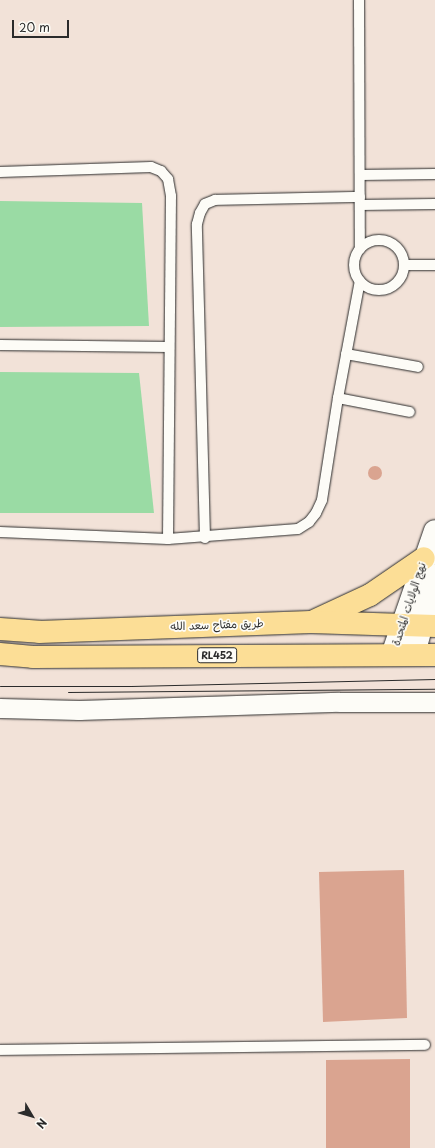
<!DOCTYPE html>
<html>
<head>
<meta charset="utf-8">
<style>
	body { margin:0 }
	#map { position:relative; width:435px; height:1148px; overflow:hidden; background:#f2e2d8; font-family:"Playpen Sans","Playpen Sans Arabic",sans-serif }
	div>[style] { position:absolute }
	.green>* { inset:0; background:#9adba4 }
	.building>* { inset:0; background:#daa490 }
	.round { border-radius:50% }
	.roads { filter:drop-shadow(0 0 1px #2b2b2b) drop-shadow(0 0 1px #2b2b2b) }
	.lane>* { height:10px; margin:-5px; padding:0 5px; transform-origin:5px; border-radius:5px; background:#fdfcf7 }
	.lane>.ring { margin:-5px; padding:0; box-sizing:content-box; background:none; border:10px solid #fdfcf7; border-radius:50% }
	.street>* { height:19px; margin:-9.5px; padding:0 9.5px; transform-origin:9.5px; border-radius:9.5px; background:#fdfcf7 }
	.secondary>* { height:22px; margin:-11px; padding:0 11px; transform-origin:11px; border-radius:11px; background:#fdfcf7 }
	.highway>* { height:22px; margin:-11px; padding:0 11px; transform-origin:11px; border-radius:11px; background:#fcde96 }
	.tram>* { height:1px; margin:-0.5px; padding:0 0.5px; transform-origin:0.5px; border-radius:0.5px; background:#2b2b2b }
	span { translate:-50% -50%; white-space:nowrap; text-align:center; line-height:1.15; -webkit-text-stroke:3.5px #fdfcf7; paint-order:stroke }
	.shield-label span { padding:1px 3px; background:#fdfcf7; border:1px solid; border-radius:3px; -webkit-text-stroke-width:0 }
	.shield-label { font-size:10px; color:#2b2b2b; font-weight:700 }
	.street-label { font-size:11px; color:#2b2b2b }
	.north { position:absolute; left:12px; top:1096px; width:40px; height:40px; -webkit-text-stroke:3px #fdfcf7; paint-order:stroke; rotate:128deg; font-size:11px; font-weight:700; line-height:16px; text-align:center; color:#2b2b2b }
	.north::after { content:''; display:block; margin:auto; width:14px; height:18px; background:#2b2b2b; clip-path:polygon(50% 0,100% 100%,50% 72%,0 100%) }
	.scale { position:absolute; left:12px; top:20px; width:57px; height:18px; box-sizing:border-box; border:2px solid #2b2b2b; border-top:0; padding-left:5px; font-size:12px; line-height:14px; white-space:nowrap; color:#2b2b2b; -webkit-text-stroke:3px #fdfcf7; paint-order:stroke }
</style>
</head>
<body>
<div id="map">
	<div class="green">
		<i style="clip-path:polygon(0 201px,142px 203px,149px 326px,0 327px)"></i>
		<i style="clip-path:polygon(0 372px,139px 373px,154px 513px,0 513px)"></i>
	</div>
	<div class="building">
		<i class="round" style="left:368px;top:466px;width:14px;height:14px"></i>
		<i style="clip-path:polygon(404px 870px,407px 1018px,323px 1022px,319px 872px)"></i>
		<i style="clip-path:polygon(410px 1059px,410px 1148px,326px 1148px,326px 1060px)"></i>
	</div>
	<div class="roads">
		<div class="lane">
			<i style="left:359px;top:0;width:249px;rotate:89.8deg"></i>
			<i style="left:0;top:172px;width:151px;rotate:-1.9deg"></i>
			<i style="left:151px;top:167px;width:11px;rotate:22deg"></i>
			<i style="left:161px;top:171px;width:11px;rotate:49deg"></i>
			<i style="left:168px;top:179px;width:17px;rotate:80deg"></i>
			<i style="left:171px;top:196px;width:343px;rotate:90.5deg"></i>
			<i style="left:360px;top:175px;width:75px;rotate:-0.8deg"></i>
			<i style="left:360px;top:205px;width:75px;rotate:-0.8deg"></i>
			<i class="ring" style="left:354px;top:240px;width:40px;height:40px"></i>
			<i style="left:405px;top:265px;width:30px"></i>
			<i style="left:0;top:345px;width:169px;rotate:0.7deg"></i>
			<i style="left:346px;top:354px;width:73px;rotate:10.2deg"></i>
			<i style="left:338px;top:398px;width:73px;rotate:11deg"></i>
			<i style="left:0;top:532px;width:168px;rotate:2.4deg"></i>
			<i style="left:168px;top:539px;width:130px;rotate:-4.4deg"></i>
			<i style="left:298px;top:529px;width:13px;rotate:-32deg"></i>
			<i style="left:309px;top:522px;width:11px;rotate:-52deg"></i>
			<i style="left:316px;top:513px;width:14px;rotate:-65deg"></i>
			<i style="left:322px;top:500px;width:103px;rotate:-81.1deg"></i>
			<i style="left:338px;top:398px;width:119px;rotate:-79.4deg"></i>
			<i style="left:205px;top:538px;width:314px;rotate:-91.5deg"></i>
			<i style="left:197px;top:224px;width:11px;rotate:-75deg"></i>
			<i style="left:200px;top:213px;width:10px;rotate:-61deg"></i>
			<i style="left:205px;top:204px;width:11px;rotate:-22deg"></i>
			<i style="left:215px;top:200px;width:145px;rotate:-1.2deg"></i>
			<i style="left:0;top:1050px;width:425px;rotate:-0.7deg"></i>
		</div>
		<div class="street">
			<i style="left:0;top:708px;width:79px;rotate:1.5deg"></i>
			<i style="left:79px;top:710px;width:260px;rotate:-1.8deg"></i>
			<i style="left:339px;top:702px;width:96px"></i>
		</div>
		<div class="secondary">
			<i style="left:414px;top:654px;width:81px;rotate:-74.9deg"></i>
			<i style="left:392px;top:655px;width:131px;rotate:-70.9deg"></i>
		</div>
		<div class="highway">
			<i style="left:316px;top:620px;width:60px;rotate:-24.8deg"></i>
			<i style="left:370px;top:595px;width:65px;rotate:-34.4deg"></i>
			<i style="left:0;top:629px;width:39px;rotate:4deg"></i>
			<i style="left:39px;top:632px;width:272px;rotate:-2.1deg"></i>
			<i style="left:311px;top:622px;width:124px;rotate:1.8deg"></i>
			<i style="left:0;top:654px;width:33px;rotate:5deg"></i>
			<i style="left:33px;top:657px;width:402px;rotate:-0.3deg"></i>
		</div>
	</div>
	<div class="tram">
		<i style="left:0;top:686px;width:131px"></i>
		<i style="left:131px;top:686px;width:304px;rotate:-1.3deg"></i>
		<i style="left:68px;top:692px;width:367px;rotate:-0.5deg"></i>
	</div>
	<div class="shield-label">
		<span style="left:217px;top:655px">RL452</span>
	</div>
	<div class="street-label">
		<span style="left:409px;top:604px;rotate:-72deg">نهج الولايات المتحدة</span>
		<span style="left:217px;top:625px;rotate:-2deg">طريق مفتاح سعد الله</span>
	</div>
	<div class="north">N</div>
	<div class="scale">20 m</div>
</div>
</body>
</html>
